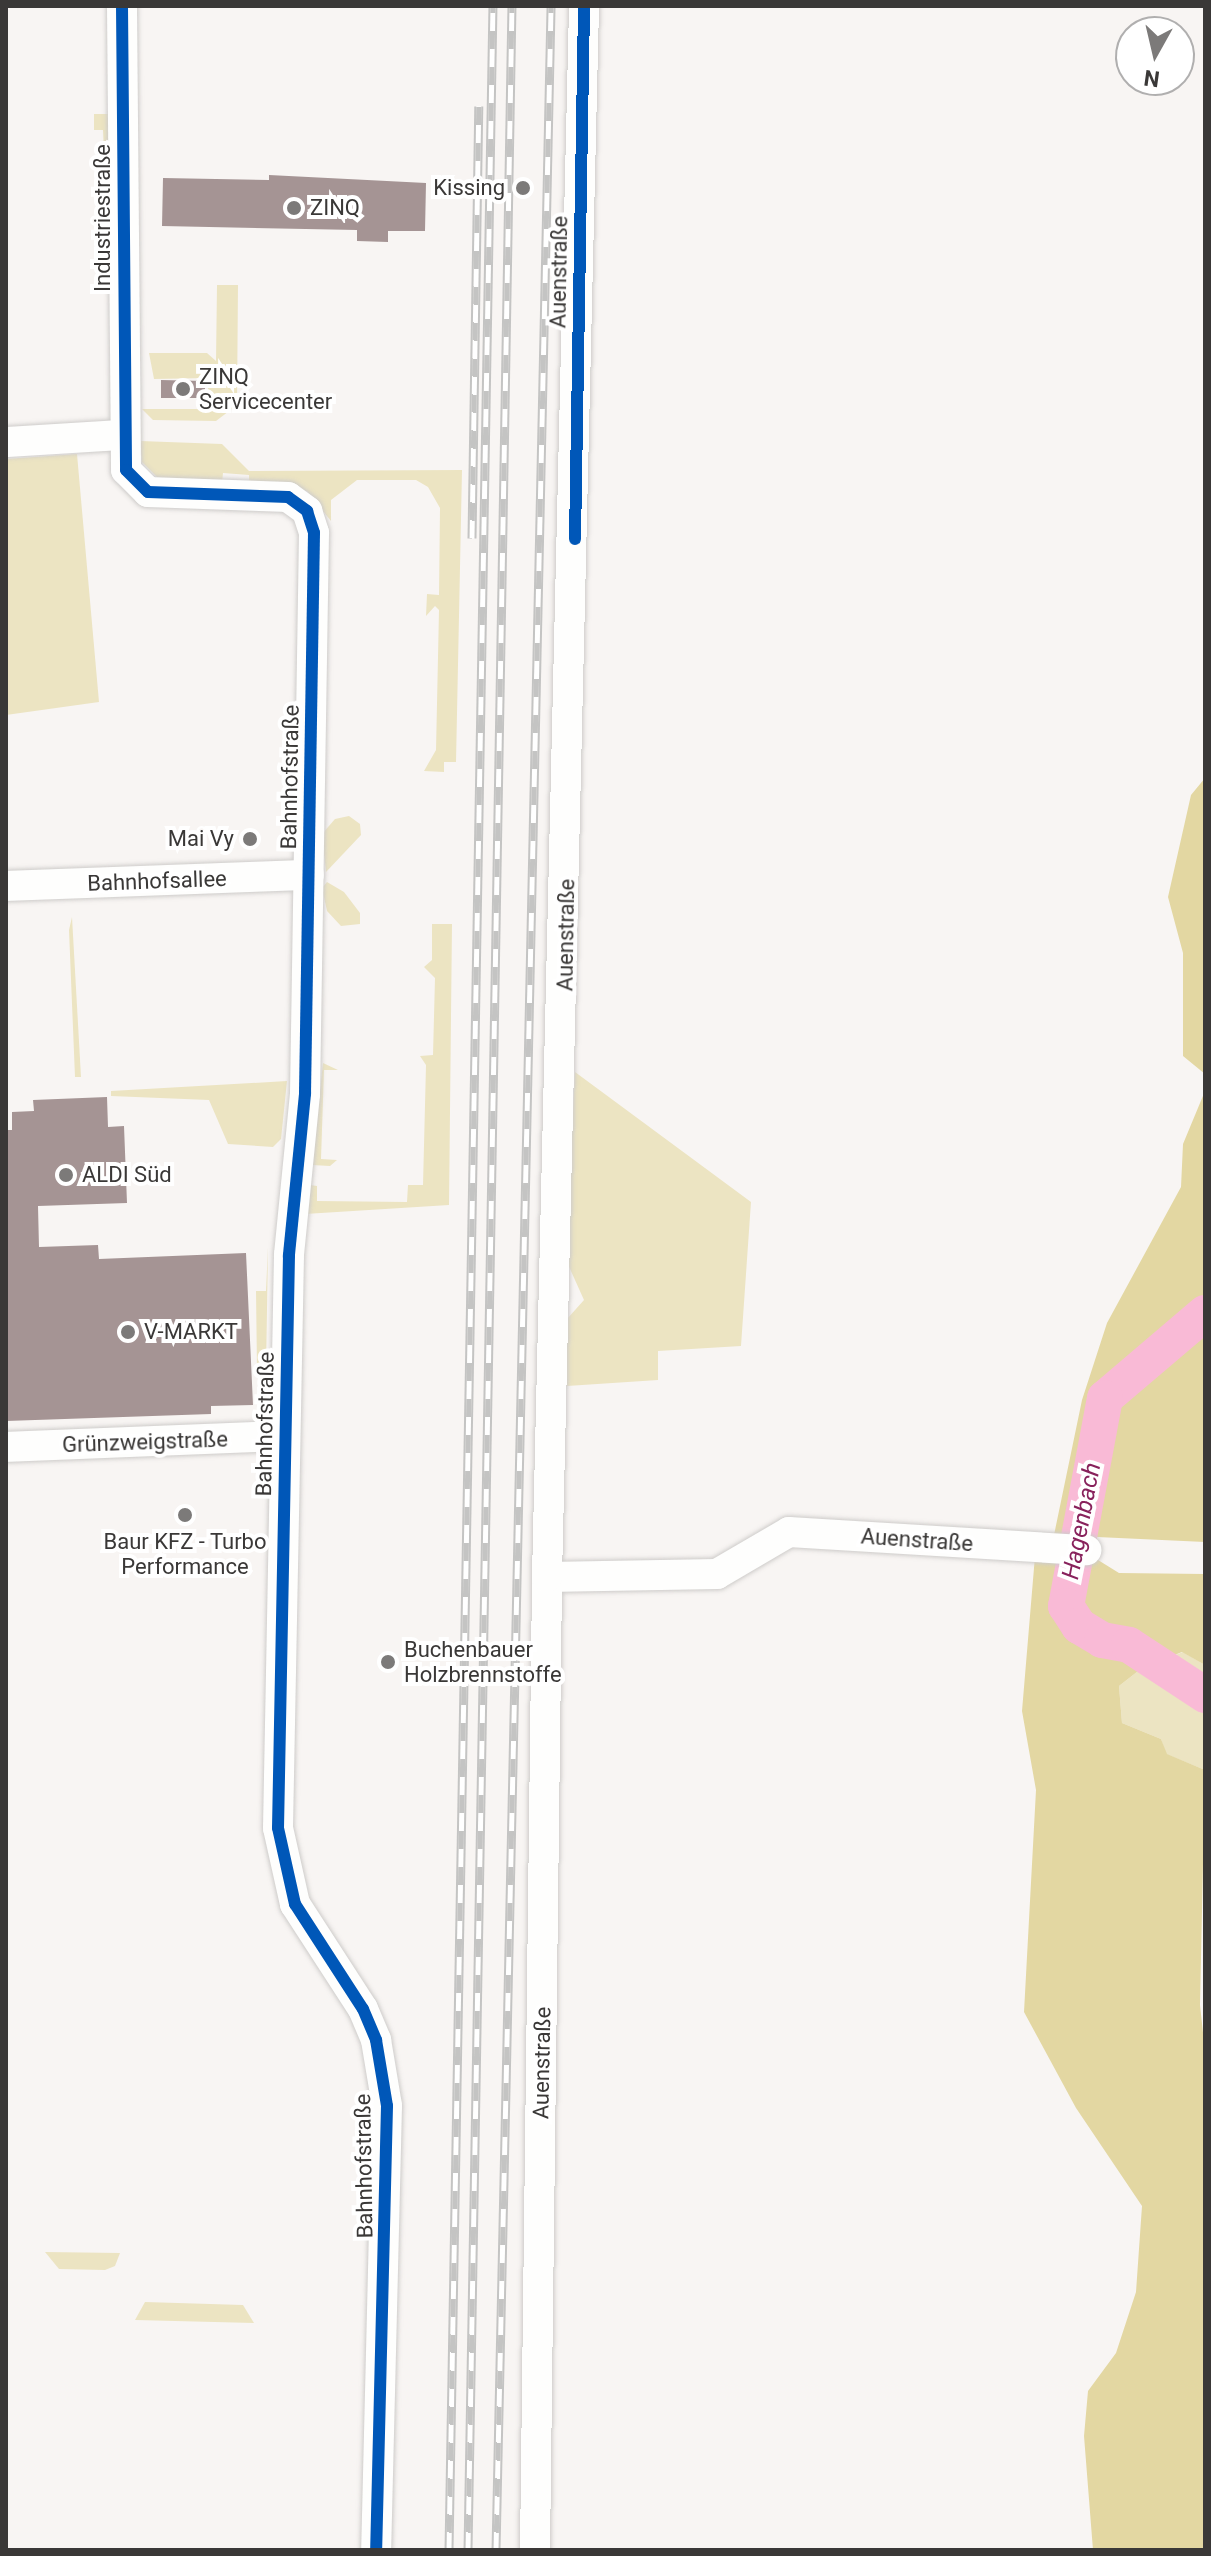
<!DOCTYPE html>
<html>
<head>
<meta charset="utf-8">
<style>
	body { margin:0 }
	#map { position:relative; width:1211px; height:2556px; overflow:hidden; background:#f8f5f3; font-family:Roboto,sans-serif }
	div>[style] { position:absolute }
	.green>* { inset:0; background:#ece4c2 }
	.forest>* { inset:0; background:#e3d7a2 }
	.river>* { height:36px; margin:-18px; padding:0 18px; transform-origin:18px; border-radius:18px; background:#f9bad6 }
	.building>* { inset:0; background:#a59494 }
	.roads { filter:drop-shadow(0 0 2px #ceccca) drop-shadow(0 0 2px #ceccca) }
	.minor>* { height:30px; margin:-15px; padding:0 15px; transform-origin:15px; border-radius:15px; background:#fefefd }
	.rail>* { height:9px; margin-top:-4.5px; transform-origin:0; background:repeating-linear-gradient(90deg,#fff 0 18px,#c4c4c3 0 36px); box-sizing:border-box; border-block:2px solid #c4c4c3 }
	.cycleway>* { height:12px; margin:-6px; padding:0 6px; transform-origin:6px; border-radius:6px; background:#0057b8 }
	.dots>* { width:22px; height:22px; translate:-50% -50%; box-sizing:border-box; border:4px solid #fff; border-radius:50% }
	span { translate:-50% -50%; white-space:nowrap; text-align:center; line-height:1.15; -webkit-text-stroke:8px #fff; paint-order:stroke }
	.poi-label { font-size:22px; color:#3a3837 }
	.right { translate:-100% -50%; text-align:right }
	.left { translate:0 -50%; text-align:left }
	.street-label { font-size:22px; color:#3a3837 }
	.water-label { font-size:24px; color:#88225c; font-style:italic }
	.frame { position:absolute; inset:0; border:8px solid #3a3837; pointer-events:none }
	.north { position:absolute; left:1115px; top:16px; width:80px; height:80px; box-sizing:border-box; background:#fff; border:2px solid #b0afaf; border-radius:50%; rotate:188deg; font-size:22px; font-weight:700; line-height:32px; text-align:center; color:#3a3837 }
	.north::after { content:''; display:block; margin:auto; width:28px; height:36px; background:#7c7a79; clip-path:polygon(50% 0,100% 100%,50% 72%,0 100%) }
</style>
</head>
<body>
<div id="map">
	<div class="green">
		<i style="clip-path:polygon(94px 114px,110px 114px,111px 299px,103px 130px,94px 130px)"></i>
		<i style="clip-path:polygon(217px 285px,238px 285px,237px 405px,216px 421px,153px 420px,142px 409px,208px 409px,208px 378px,154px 379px,149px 353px,207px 353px,216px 361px)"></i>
		<i style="clip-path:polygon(140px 441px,222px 444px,249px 471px,462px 470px,456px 762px,444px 762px,444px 772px,424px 771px,436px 750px,439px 610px,435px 606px,426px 616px,427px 594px,439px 595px,440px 508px,428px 487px,416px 480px,357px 480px,331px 500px,331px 521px,307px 491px,249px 484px,249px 475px,223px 473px,222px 483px,159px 479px,142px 462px)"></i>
		<i style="clip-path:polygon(77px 454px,99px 702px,6px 715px,6px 459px)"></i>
		<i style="clip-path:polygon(349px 816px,360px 824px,361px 835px,326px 872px,322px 834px,335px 819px)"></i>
		<i style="clip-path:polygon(327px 882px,344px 892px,360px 913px,360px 924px,341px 926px,327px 911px,322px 888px)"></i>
		<i style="clip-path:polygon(72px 917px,81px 1077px,75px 1077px,69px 930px)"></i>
		<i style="clip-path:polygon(432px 924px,452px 924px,449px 1205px,305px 1214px,310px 1185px,317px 1186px,317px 1201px,407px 1202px,408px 1185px,423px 1185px,426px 1065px,420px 1056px,433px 1055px,435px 978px,424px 967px,432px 960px)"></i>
		<i style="clip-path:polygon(323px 1063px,338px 1070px,324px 1070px,321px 1159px,337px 1160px,330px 1166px,312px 1165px)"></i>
		<i style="clip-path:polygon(575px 1072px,751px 1202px,741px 1346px,658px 1351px,658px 1380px,567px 1386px,567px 1319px,584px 1300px,566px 1260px)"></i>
		<i style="clip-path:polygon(287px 1081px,281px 1139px,273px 1147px,228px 1144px,209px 1100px,111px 1096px,111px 1091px)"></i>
		<i style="clip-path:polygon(268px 1247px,266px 1371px,257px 1370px,256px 1291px,266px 1291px)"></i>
		<i style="clip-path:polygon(1183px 1652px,1205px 1665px,1205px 1687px,1160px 1661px)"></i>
		<i style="clip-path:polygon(1142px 1668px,1204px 1702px,1205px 1770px,1166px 1754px,1161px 1739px,1122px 1723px,1119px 1686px)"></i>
		<i style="clip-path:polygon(45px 2252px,120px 2253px,115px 2266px,105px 2270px,59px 2269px)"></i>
		<i style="clip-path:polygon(145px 2302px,243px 2305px,254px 2323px,135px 2320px)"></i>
	</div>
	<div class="forest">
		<i style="clip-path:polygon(1205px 778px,1205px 1074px,1183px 1056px,1183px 953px,1168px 897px,1191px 795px)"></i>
		<i style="clip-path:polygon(1205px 1091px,1205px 1542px,1054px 1535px,1082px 1400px,1107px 1323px,1181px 1187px,1183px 1144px)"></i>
		<i style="clip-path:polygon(1035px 1556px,1098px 1560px,1119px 1573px,1205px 1574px,1205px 1665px,1182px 1652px,1142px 1668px,1119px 1686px,1122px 1723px,1161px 1739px,1167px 1754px,1205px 1770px,1200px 2005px,1205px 2051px,1205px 2550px,1093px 2550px,1084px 2436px,1088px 2391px,1116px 2353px,1136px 2292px,1142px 2206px,1076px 2108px,1024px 2012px,1036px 1790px,1022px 1711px)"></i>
	</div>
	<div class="river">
		<i style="left:1205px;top:1313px;width:131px;rotate:139.6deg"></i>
		<i style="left:1105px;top:1398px;width:212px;rotate:100.6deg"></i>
		<i style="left:1066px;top:1606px;width:24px;rotate:57deg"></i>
		<i style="left:1079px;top:1626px;width:27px;rotate:31deg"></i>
		<i style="left:1102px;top:1640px;width:27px;rotate:10deg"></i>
		<i style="left:1129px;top:1645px;width:91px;rotate:33.3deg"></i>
	</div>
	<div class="building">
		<i style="clip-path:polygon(269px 175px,426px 183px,425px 231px,388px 231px,388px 242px,357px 241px,357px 230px,162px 226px,163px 178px,269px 180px)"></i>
		<i style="clip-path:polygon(161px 380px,205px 381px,205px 398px,161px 398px)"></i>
		<i style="clip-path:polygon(107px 1097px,108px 1127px,124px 1126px,127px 1203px,38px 1206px,39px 1247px,98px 1245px,99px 1259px,246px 1253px,253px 1405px,211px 1406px,211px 1414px,6px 1421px,6px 1130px,12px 1130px,12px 1112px,34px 1111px,33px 1100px)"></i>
	</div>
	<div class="roads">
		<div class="minor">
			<i style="left:122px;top:6px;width:464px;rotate:89.5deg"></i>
			<i style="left:126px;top:470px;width:31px;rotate:45deg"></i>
			<i style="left:148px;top:492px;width:140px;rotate:2deg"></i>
			<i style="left:288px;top:497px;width:24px;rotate:36deg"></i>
			<i style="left:307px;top:511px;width:23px;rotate:72deg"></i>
			<i style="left:314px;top:533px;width:561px;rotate:90.92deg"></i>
			<i style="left:305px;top:1094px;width:162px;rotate:95.7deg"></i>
			<i style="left:289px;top:1255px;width:573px;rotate:91.1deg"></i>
			<i style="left:278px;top:1828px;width:78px;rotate:77.4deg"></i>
			<i style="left:295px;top:1904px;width:125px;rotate:57.1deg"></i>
			<i style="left:363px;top:2009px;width:34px;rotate:67deg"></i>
			<i style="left:376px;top:2040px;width:67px;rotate:80.5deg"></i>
			<i style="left:387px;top:2106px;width:444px;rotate:91.4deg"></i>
			<i style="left:6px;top:442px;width:116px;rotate:-3.5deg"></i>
			<i style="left:6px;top:886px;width:303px;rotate:-2.1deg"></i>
			<i style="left:6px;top:1447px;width:278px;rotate:-2.3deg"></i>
			<i style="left:547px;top:1577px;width:170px;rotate:-1deg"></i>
			<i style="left:717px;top:1574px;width:83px;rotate:-30.3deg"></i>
			<i style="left:789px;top:1532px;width:298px;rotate:3.5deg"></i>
			<i style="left:535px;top:2550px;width:973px;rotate:-89.29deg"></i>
			<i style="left:547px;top:1577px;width:1571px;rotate:-88.65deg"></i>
		</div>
	</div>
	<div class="rail">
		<i style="left:472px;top:538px;width:432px;rotate:-89.1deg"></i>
		<i style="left:449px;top:2550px;width:2544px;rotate:-89.01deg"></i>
		<i style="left:468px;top:2550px;width:2544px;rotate:-89.01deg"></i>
		<i style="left:496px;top:2550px;width:2545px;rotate:-88.76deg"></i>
	</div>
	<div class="cycleway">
		<i style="left:122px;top:6px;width:464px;rotate:89.5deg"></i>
		<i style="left:126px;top:470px;width:31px;rotate:45deg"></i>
		<i style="left:148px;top:492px;width:140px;rotate:2deg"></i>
		<i style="left:288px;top:497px;width:24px;rotate:36deg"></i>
		<i style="left:307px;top:511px;width:23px;rotate:72deg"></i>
		<i style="left:314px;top:533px;width:561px;rotate:90.92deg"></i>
		<i style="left:305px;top:1094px;width:162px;rotate:95.7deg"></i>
		<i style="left:289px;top:1255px;width:573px;rotate:91.1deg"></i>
		<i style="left:278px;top:1828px;width:78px;rotate:77.4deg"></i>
		<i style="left:295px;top:1904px;width:125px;rotate:57.1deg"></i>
		<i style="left:363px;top:2009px;width:34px;rotate:67deg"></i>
		<i style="left:376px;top:2040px;width:67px;rotate:80.5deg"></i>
		<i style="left:387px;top:2106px;width:444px;rotate:91.4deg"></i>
		<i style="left:575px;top:539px;width:533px;rotate:-89.03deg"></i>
	</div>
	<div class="dots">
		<i style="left:523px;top:188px;background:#7c7a79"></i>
		<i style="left:294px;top:208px;background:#7c7a79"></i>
		<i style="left:183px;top:389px;background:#7c7a79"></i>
		<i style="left:250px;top:839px;background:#7c7a79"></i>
		<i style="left:66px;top:1175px;background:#7c7a79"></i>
		<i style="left:128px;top:1332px;background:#7c7a79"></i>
		<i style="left:185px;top:1515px;background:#7c7a79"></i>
		<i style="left:388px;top:1662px;background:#7c7a79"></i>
	</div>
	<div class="poi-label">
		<span class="right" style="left:505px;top:188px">Kissing</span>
		<span class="left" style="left:310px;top:208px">ZINQ</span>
		<span class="left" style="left:199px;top:389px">ZINQ<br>Servicecenter</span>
		<span class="right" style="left:234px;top:839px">Mai Vy</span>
		<span class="left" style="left:82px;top:1175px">ALDI Süd</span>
		<span class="left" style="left:144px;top:1332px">V-MARKT</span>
		<span style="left:185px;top:1554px">Baur KFZ - Turbo<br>Performance</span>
		<span class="left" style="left:404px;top:1662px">Buchenbauer<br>Holzbrennstoffe</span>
	</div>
	<div class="street-label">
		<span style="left:103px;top:218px;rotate:-90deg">Industriestraße</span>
		<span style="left:559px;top:272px;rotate:-89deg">Auenstraße</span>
		<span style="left:290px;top:777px;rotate:-89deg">Bahnhofstraße</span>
		<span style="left:157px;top:881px;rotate:-2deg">Bahnhofsallee</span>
		<span style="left:566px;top:935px;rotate:-89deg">Auenstraße</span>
		<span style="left:265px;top:1424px;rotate:-89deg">Bahnhofstraße</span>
		<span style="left:145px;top:1442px;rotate:-2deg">Grünzweigstraße</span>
		<span style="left:917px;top:1540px;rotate:4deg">Auenstraße</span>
		<span style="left:542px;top:2063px;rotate:-89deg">Auenstraße</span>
		<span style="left:364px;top:2166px;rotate:-91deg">Bahnhofstraße</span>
	</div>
	<div class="water-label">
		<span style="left:1082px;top:1521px;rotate:-79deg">Hagenbach</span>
	</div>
	<div class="frame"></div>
	<div class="north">N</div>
</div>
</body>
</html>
